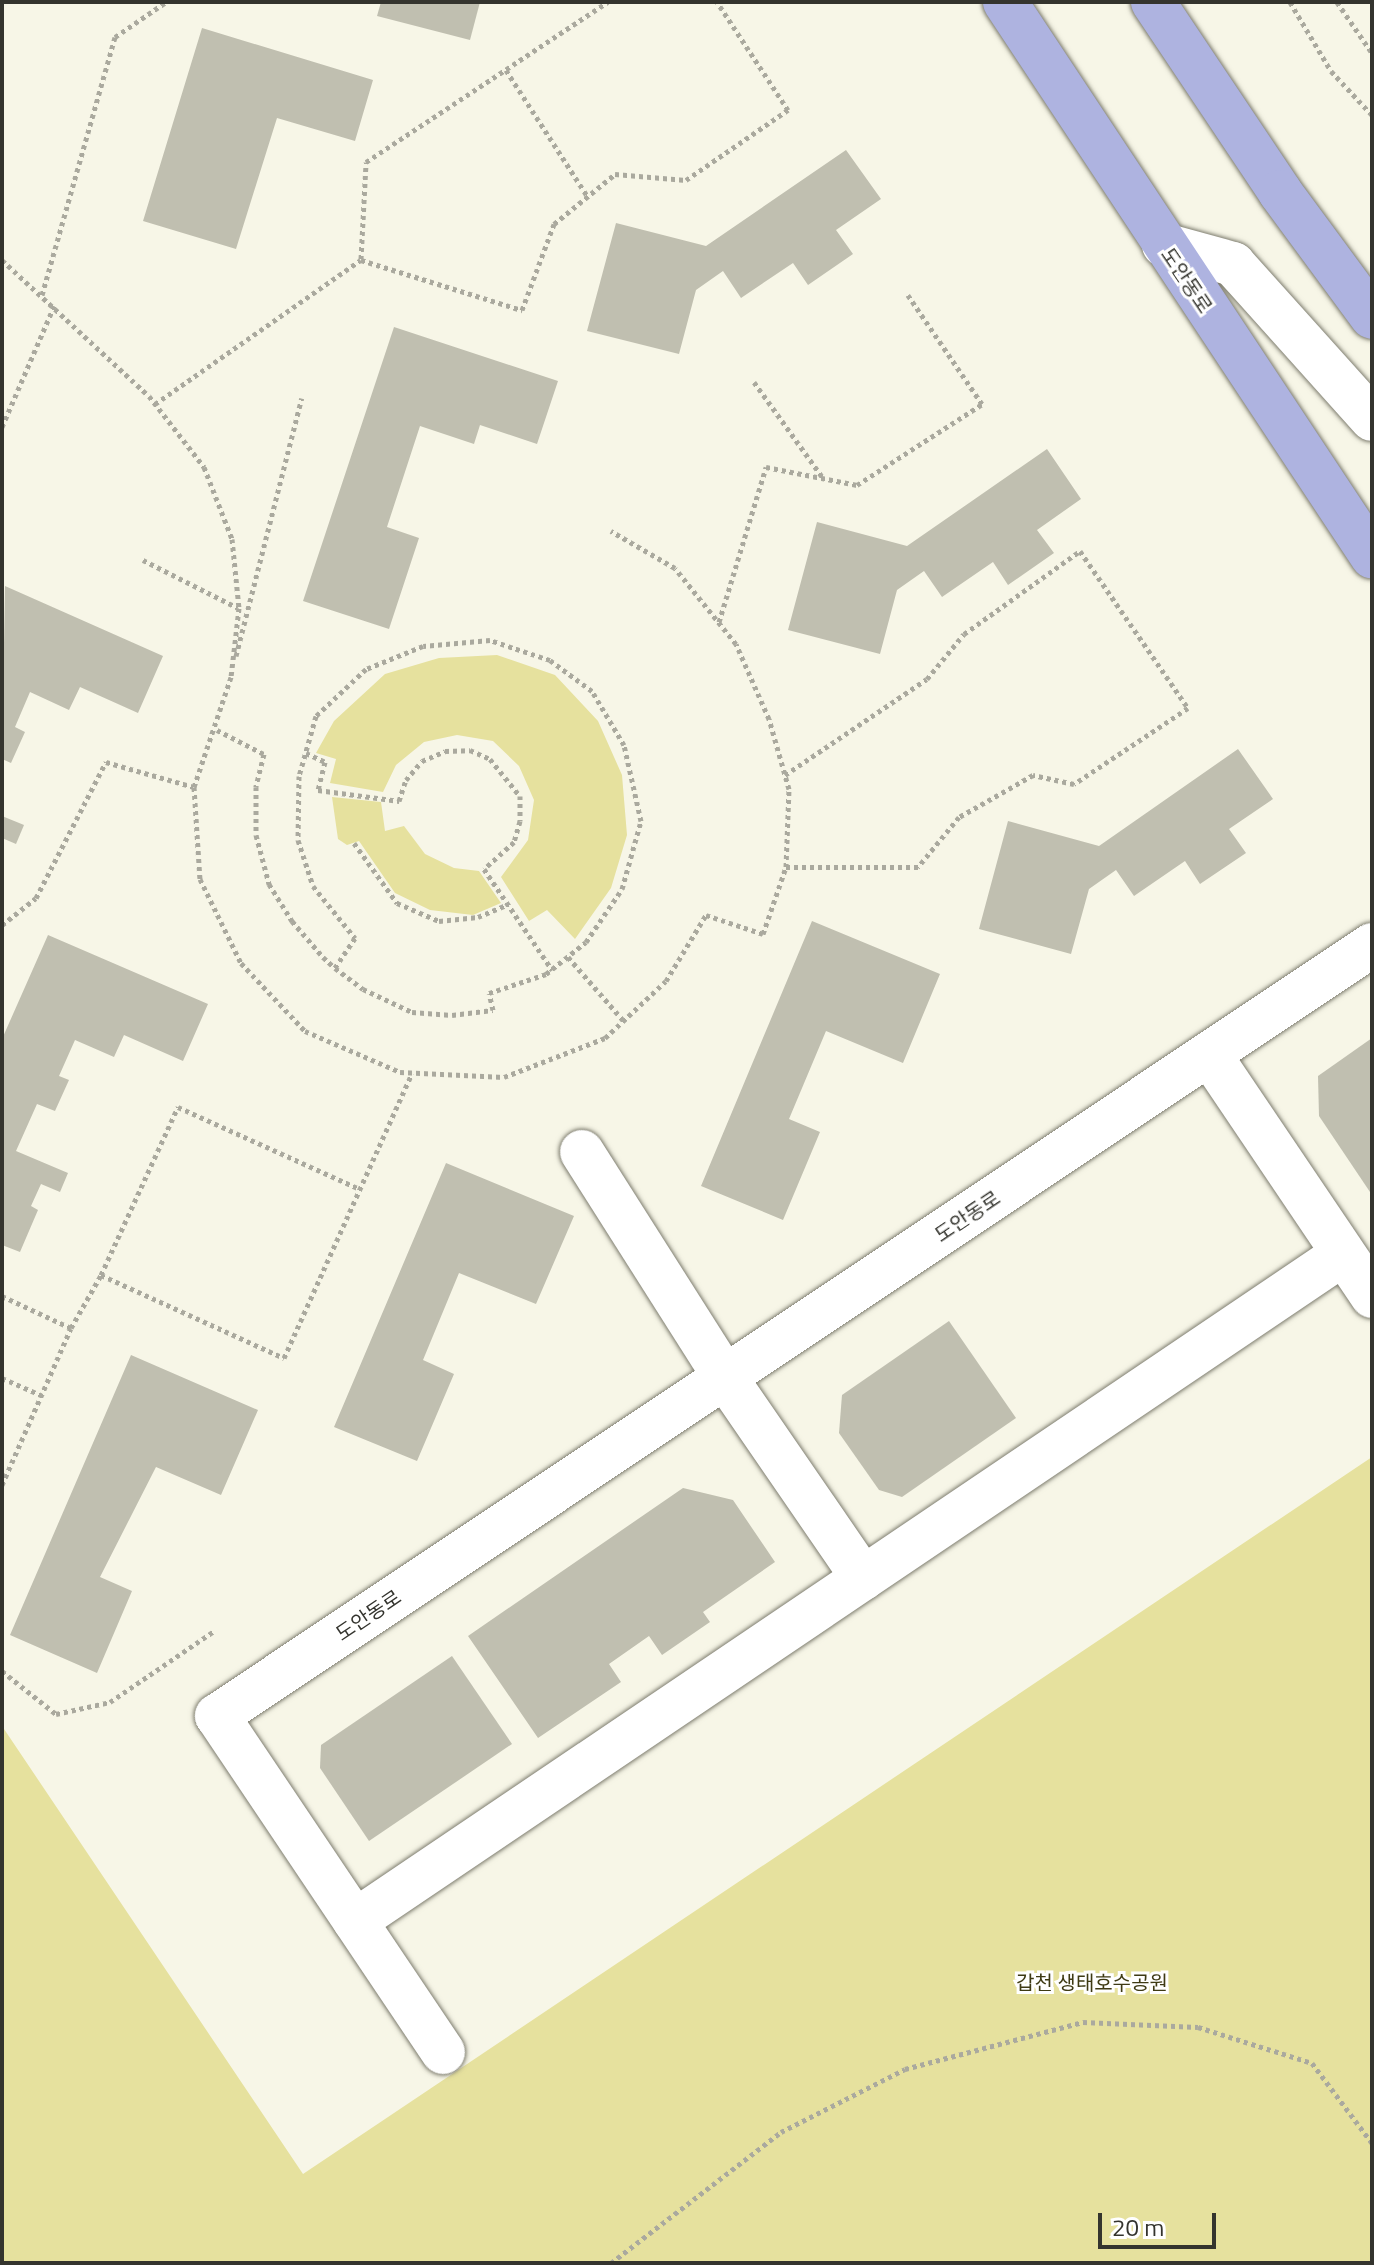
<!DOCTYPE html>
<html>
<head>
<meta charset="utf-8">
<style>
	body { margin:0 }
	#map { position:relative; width:1374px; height:2265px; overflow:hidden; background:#f7f6e7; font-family:"Titillium Web","Noto Sans KR",sans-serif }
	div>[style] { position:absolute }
	.green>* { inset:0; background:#e6e19e }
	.building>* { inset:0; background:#c0bfb0 }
	.path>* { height:5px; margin-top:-2.5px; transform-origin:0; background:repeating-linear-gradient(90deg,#aaa99e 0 4px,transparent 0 8px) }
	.roads { filter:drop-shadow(0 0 2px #7e7d6f) drop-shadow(0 0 2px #7e7d6f) }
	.minor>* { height:44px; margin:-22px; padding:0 22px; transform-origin:22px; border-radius:22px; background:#fff }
	.major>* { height:44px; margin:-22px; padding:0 22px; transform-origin:22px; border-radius:22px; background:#aeb3e0 }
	span { translate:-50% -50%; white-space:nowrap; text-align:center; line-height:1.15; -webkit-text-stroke:6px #fff; paint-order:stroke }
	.street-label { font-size:20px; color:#34342e }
	.park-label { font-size:20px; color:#3e3a14 }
	.frame { position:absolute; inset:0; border:4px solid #34342e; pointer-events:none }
	.scale { position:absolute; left:1098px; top:2213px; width:118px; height:36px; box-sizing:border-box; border:4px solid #34342e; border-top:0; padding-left:10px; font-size:24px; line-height:28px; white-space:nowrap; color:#34342e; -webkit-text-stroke:6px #fff; paint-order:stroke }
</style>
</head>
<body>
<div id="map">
	<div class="green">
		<i style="clip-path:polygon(497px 655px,555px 675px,598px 721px,622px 775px,627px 835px,611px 888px,575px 939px,547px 910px,529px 921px,501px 877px,528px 840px,534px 800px,519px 766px,493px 741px,457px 735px,424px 742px,396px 765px,383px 792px,330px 783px,336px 759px,316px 753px,334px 721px,385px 674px,439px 658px)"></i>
		<i style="clip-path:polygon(332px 797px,381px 802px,385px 831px,404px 826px,425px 854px,454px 868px,479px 871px,501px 903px,473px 915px,430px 910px,395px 893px,359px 841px,347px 845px,338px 839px)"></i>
		<i style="clip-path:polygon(1372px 1457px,1372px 2263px,2px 2263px,2px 1726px,303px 2174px)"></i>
	</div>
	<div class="building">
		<i style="clip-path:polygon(381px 2px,480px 2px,470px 40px,377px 16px)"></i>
		<i style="clip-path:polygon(202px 28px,373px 80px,355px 141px,277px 118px,236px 249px,143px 221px)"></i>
		<i style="clip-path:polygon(846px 150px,881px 199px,836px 230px,853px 254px,808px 285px,793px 263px,741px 298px,723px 271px,696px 290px,679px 354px,587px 331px,616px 223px,706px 246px)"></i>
		<i style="clip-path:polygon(394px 327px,558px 381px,537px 444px,480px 425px,474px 444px,420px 426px,387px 527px,419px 538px,389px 629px,303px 601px)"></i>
		<i style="clip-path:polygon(1047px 449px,1081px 499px,1037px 530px,1054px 553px,1008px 585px,993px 562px,942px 597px,924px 571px,897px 590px,880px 654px,788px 630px,817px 522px,907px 546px)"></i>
		<i style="clip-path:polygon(5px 586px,163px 656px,138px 713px,80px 687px,69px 710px,30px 692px,15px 727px,25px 732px,11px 763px,2px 759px)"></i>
		<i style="clip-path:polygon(1238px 749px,1273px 799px,1229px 829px,1246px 853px,1200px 884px,1185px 861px,1134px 896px,1116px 870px,1089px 889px,1071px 954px,979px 929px,1008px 821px,1099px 846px)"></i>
		<i style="clip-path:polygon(2px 816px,24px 825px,16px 844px,2px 838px)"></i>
		<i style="clip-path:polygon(812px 921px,940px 974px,903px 1063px,826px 1031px,789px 1119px,820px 1132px,783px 1220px,701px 1186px)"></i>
		<i style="clip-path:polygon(48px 935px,208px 1004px,183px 1061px,124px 1035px,114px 1057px,75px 1040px,59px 1076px,69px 1080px,55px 1111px,37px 1104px,16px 1151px,68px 1173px,60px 1192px,41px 1184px,31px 1206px,38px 1210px,20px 1252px,2px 1245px,2px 1039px)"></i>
		<i style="clip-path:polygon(1372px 1038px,1372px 1195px,1319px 1116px,1318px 1076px)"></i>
		<i style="clip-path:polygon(446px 1163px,574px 1216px,536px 1304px,459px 1273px,423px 1360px,454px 1374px,417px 1461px,334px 1427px)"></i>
		<i style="clip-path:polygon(949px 1321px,1016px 1418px,902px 1497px,879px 1490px,839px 1433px,842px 1395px)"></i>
		<i style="clip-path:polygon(131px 1355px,258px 1410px,221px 1495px,156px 1467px,100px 1577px,132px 1591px,97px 1673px,10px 1635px)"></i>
		<i style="clip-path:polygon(683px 1488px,733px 1500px,775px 1562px,703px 1612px,710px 1622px,662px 1655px,649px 1636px,609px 1664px,621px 1682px,538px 1738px,468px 1636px)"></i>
		<i style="clip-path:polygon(452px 1656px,512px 1744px,369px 1841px,320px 1768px,321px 1745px)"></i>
	</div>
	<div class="path">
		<i style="left:1290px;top:2px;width:80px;rotate:59.3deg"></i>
		<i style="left:1331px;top:71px;width:60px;rotate:47deg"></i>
		<i style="left:1337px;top:2px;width:62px;rotate:55.5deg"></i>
		<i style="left:506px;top:70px;width:151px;rotate:57.2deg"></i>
		<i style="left:361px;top:259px;width:97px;rotate:-87deg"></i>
		<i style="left:366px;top:162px;width:290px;rotate:-33.5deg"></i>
		<i style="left:2px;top:260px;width:200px;rotate:42.8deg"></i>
		<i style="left:149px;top:396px;width:90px;rotate:52.2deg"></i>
		<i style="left:204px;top:467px;width:77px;rotate:68.7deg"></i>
		<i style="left:232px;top:539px;width:69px;rotate:84.2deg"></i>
		<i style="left:239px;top:608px;width:69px;rotate:96.6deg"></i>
		<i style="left:231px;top:677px;width:116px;rotate:108.6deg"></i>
		<i style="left:194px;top:787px;width:92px;rotate:86.3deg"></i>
		<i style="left:200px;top:879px;width:93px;rotate:64deg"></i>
		<i style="left:241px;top:963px;width:93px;rotate:46.7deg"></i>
		<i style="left:305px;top:1031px;width:103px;rotate:23.3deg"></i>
		<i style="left:400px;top:1072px;width:104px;rotate:2.8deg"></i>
		<i style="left:504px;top:1077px;width:108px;rotate:-21.1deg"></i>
		<i style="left:605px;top:1038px;width:83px;rotate:-43.1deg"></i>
		<i style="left:666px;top:981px;width:77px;rotate:-58.8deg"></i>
		<i style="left:706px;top:915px;width:60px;rotate:18.4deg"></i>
		<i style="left:763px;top:934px;width:71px;rotate:-71.1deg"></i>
		<i style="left:786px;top:867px;width:78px;rotate:-87.8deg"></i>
		<i style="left:789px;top:789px;width:73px;rotate:-105.9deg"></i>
		<i style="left:769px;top:719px;width:82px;rotate:-113.7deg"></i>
		<i style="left:736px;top:644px;width:97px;rotate:-128.8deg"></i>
		<i style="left:675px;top:568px;width:74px;rotate:-150deg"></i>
		<i style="left:42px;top:295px;width:268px;rotate:-74.2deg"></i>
		<i style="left:115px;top:37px;width:62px;rotate:-34.5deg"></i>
		<i style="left:754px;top:382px;width:118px;rotate:54.3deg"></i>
		<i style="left:155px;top:404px;width:251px;rotate:-35deg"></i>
		<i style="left:361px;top:260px;width:169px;rotate:17.3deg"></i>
		<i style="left:522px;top:310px;width:92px;rotate:-69.6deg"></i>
		<i style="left:554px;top:224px;width:79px;rotate:-39.3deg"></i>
		<i style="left:615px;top:174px;width:71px;rotate:4.8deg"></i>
		<i style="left:686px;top:180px;width:124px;rotate:-34.5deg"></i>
		<i style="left:788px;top:110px;width:129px;rotate:-123.3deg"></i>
		<i style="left:2px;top:427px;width:132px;rotate:-66.7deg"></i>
		<i style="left:143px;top:560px;width:106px;rotate:26.8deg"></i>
		<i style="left:719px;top:622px;width:162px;rotate:-73.1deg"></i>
		<i style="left:766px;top:467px;width:93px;rotate:11.2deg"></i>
		<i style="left:857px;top:485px;width:149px;rotate:-32.9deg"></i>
		<i style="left:982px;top:404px;width:132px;rotate:-124.2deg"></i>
		<i style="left:236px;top:656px;width:266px;rotate:-75.7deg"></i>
		<i style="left:217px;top:730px;width:53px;rotate:27.1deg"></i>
		<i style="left:264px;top:754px;width:34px;rotate:104deg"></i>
		<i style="left:256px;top:787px;width:48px;rotate:90deg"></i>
		<i style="left:256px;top:835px;width:51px;rotate:75.1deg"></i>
		<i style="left:269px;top:884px;width:44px;rotate:58.1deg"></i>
		<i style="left:292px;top:921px;width:48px;rotate:49.3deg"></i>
		<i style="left:323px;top:957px;width:16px;rotate:43deg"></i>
		<i style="left:335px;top:968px;width:35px;rotate:37deg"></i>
		<i style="left:363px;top:989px;width:54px;rotate:25.1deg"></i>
		<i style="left:412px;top:1012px;width:40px;rotate:4.3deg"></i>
		<i style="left:452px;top:1015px;width:41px;rotate:-7deg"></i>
		<i style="left:493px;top:1010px;width:17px;rotate:-103deg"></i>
		<i style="left:489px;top:993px;width:60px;rotate:-18.4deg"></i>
		<i style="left:546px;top:974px;width:51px;rotate:-38.7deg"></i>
		<i style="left:586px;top:942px;width:64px;rotate:-55.8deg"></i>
		<i style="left:622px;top:889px;width:71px;rotate:-74.4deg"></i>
		<i style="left:641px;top:821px;width:78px;rotate:-102.6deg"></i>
		<i style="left:624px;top:745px;width:63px;rotate:-120.7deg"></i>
		<i style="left:592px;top:691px;width:52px;rotate:-143.6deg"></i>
		<i style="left:550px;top:660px;width:63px;rotate:-161.6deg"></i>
		<i style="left:490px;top:640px;width:67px;rotate:174.9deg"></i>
		<i style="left:423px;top:646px;width:61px;rotate:158deg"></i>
		<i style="left:366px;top:669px;width:69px;rotate:136.8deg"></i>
		<i style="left:316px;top:716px;width:62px;rotate:105.8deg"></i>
		<i style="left:299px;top:776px;width:64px;rotate:90.9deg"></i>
		<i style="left:298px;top:840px;width:48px;rotate:71.9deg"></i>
		<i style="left:313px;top:886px;width:67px;rotate:51.1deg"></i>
		<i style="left:355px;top:938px;width:36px;rotate:124deg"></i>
		<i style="left:306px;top:753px;width:21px;rotate:25deg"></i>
		<i style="left:325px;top:762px;width:29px;rotate:104deg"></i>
		<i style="left:318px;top:790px;width:82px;rotate:7.7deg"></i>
		<i style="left:399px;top:801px;width:22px;rotate:-72deg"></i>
		<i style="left:406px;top:780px;width:25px;rotate:-50deg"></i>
		<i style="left:422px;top:761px;width:25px;rotate:-23deg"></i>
		<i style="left:445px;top:751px;width:25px;rotate:-2deg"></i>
		<i style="left:470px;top:750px;width:22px;rotate:24deg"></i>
		<i style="left:490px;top:759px;width:48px;rotate:51deg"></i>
		<i style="left:520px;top:796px;width:25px;rotate:90deg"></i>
		<i style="left:520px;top:821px;width:22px;rotate:106deg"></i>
		<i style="left:514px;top:842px;width:40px;rotate:138deg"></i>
		<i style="left:484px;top:869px;width:122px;rotate:56deg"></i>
		<i style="left:785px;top:775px;width:171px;rotate:-34.1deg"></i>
		<i style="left:927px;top:679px;width:58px;rotate:-50.6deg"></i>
		<i style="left:964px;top:634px;width:143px;rotate:-35.6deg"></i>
		<i style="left:1080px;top:551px;width:191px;rotate:55.5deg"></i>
		<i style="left:1188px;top:708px;width:137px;rotate:146.3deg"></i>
		<i style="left:1074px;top:784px;width:42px;rotate:-167.6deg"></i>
		<i style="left:1033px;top:775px;width:85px;rotate:150.4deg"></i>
		<i style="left:959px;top:817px;width:65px;rotate:129.4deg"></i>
		<i style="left:918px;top:867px;width:132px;rotate:180deg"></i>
		<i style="left:354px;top:843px;width:74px;rotate:54.4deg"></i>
		<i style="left:397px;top:903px;width:46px;rotate:23.2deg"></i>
		<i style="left:439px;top:921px;width:39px;rotate:-6deg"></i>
		<i style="left:478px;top:917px;width:33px;rotate:-23deg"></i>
		<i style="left:2px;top:925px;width:43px;rotate:-38.5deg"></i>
		<i style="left:36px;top:898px;width:153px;rotate:-62.8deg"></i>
		<i style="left:106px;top:762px;width:91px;rotate:15.9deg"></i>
		<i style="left:568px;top:957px;width:84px;rotate:48.9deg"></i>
		<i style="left:101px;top:1275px;width:185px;rotate:-65.4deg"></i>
		<i style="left:178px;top:1107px;width:200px;rotate:24.3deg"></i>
		<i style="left:2px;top:1296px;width:76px;rotate:24.9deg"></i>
		<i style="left:2px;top:1378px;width:43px;rotate:23.6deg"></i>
		<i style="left:2px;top:1485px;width:171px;rotate:-66.3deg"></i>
		<i style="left:71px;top:1328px;width:61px;rotate:-60.5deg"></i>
		<i style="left:101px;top:1275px;width:201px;rotate:24.4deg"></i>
		<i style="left:284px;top:1358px;width:312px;rotate:-65.8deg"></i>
		<i style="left:2px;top:1671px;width:69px;rotate:38.5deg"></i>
		<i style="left:56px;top:1714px;width:55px;rotate:-12.5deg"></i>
		<i style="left:110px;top:1702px;width:126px;rotate:-34.3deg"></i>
		<i style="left:611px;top:2263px;width:215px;rotate:-37.6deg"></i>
		<i style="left:781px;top:2132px;width:139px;rotate:-26.9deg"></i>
		<i style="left:905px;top:2069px;width:184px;rotate:-14.8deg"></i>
		<i style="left:1083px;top:2022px;width:115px;rotate:2.5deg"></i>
		<i style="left:1198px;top:2027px;width:120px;rotate:17.5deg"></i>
		<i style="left:1312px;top:2063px;width:100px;rotate:53.1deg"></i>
	</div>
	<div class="roads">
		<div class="minor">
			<i style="left:1164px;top:245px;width:72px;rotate:15.4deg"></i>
			<i style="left:1233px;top:264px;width:208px;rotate:48.1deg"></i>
			<i style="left:1209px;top:1054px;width:292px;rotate:56deg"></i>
			<i style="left:582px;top:1152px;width:267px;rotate:57.6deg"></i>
			<i style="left:725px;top:1377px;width:244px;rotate:55.5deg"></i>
			<i style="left:355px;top:1921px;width:1192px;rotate:-34.02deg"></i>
			<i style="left:443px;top:2052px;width:405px;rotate:-123.9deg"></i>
			<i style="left:217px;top:1716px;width:1389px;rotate:-33.72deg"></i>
		</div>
		<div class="major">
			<i style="left:1005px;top:2px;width:665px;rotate:56.48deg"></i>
			<i style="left:1153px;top:2px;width:229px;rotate:56.2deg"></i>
			<i style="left:1280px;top:192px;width:155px;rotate:53.6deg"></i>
		</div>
	</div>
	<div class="street-label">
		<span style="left:1187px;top:280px;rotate:56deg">도안동로</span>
		<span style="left:967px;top:1216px;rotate:-34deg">도안동로</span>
		<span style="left:368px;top:1615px;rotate:-34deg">도안동로</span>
	</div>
	<div class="park-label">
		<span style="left:1092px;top:1982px">갑천 생태호수공원</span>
	</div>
	<div class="frame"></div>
	<div class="scale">20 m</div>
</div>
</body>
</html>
